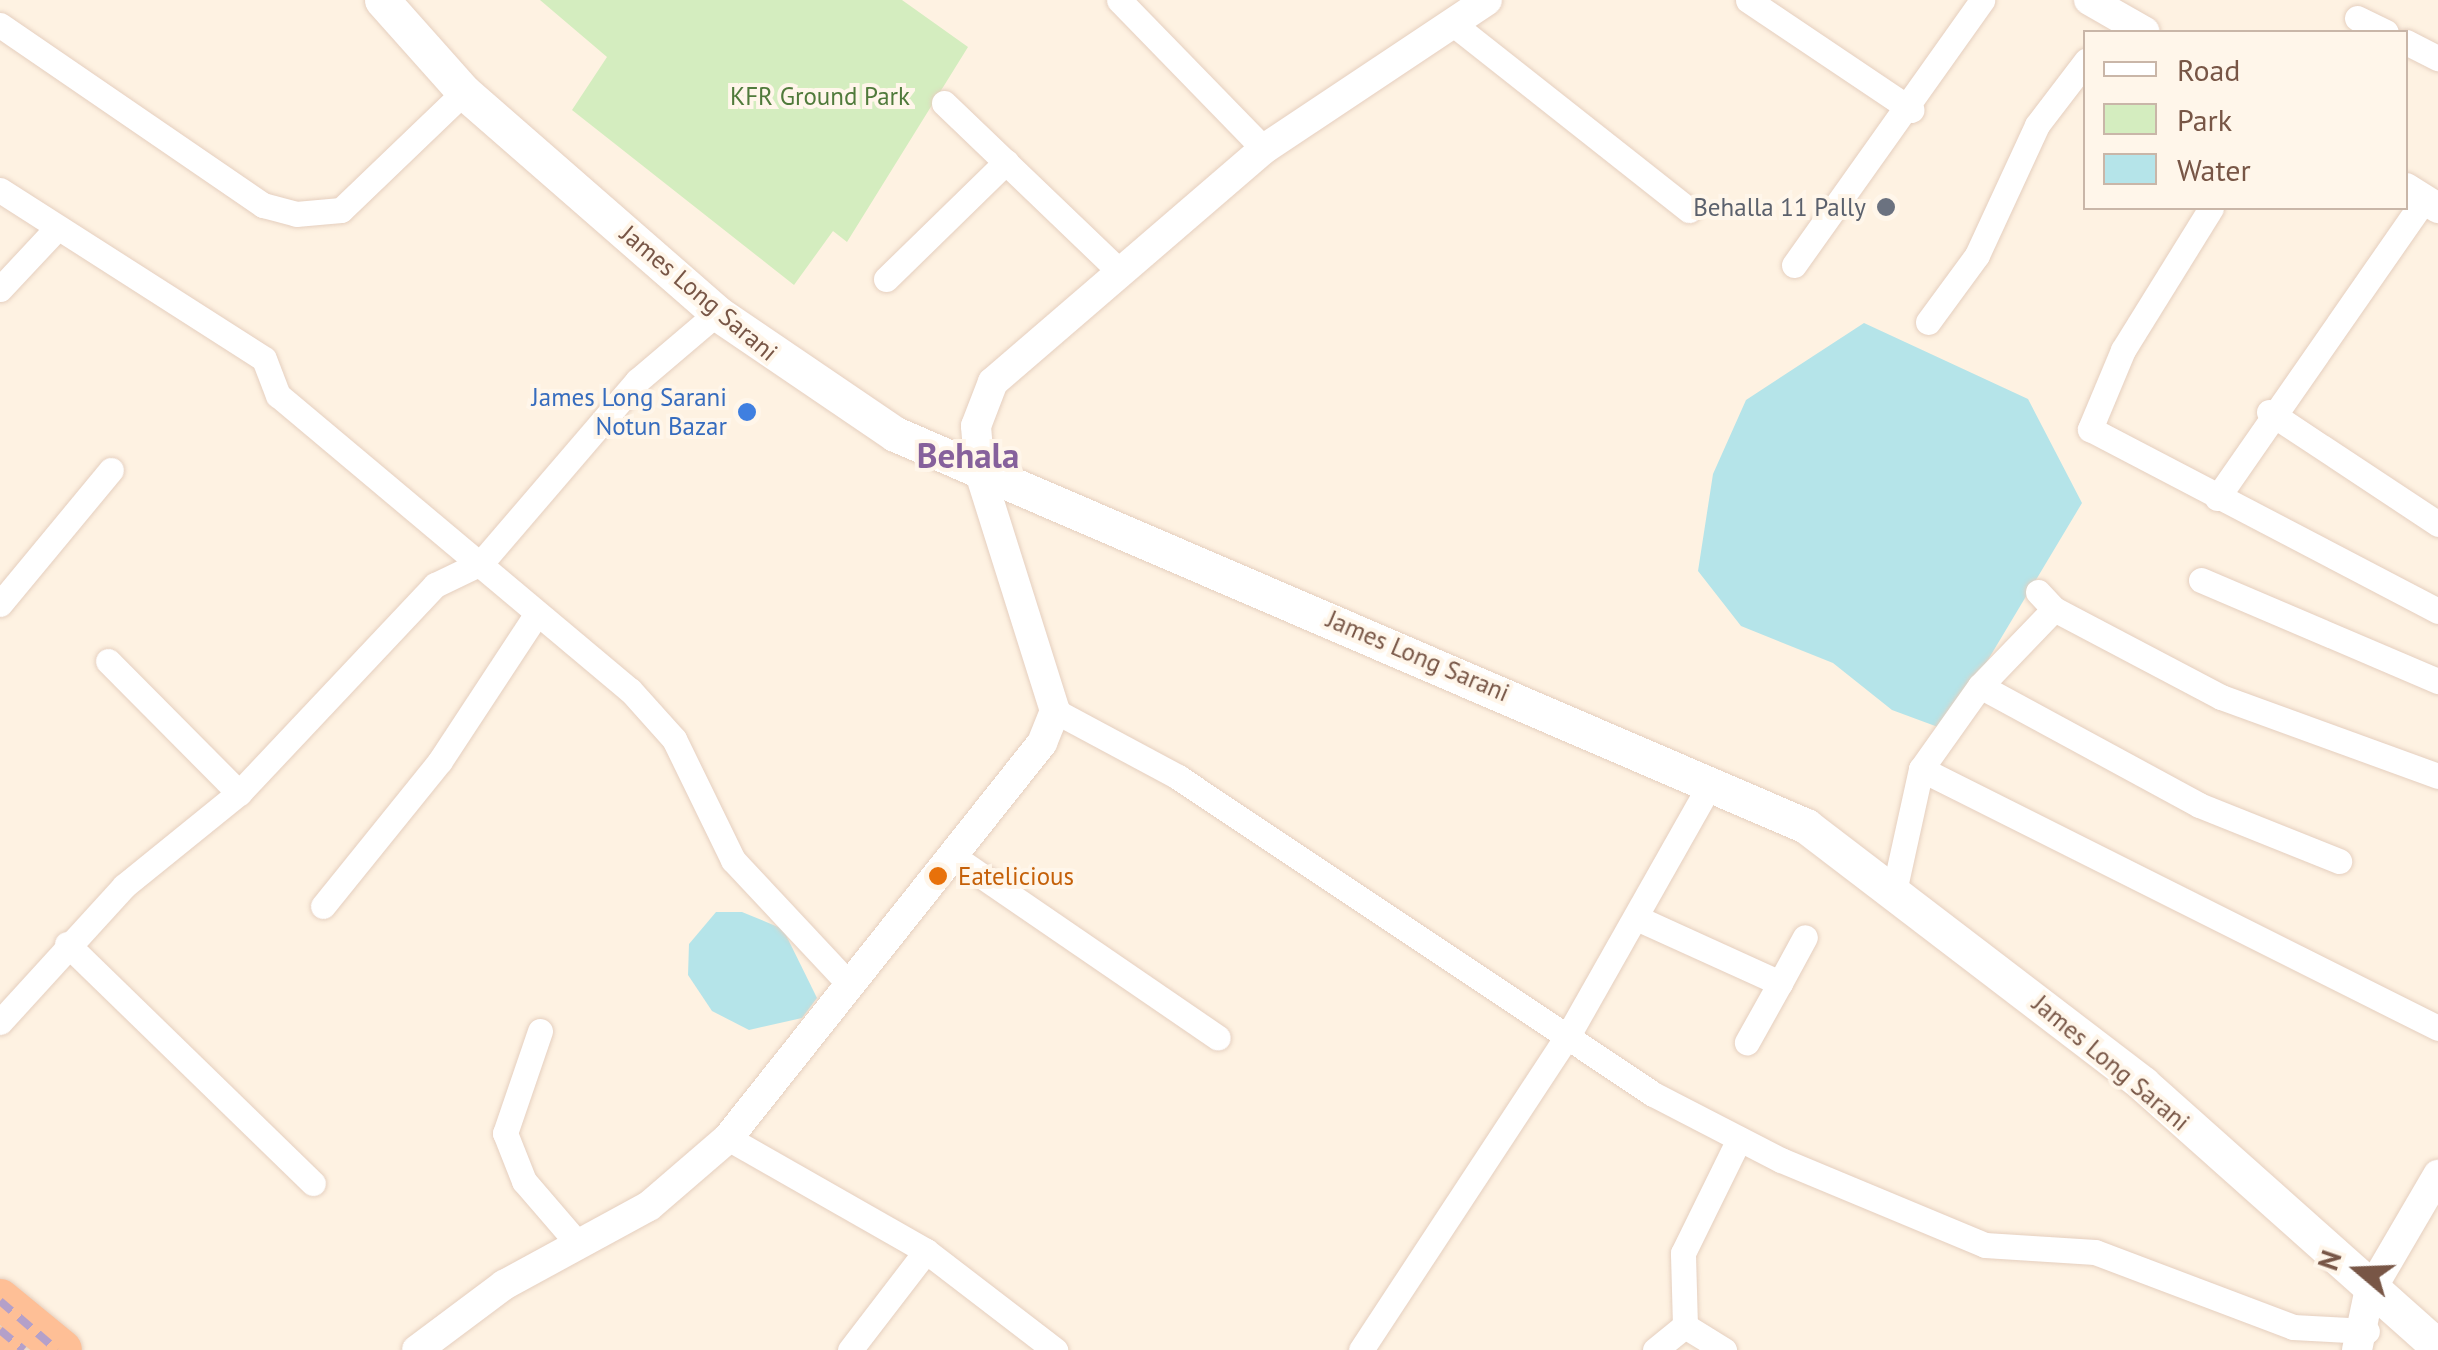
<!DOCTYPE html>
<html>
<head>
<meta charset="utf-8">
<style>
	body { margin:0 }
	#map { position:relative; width:2438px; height:1350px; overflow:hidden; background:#fef2e2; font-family:"PT Sans",sans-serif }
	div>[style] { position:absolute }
	.green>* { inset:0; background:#d4edbf }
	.water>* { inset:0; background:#b5e4e9 }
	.roads { filter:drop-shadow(0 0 2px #e5cfbf) drop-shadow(0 0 2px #e5cfbf) }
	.minor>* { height:25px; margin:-12.5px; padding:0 12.5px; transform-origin:12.5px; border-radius:12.5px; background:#fff }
	.tertiary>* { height:30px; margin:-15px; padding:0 15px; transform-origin:15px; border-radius:15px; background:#fff }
	.secondary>* { height:35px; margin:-17.5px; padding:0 17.5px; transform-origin:17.5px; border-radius:17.5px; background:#fff }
	.trunk>* { height:40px; margin:-20px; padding:0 20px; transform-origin:20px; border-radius:20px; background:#febf96 }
	.rail>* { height:8px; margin-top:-4px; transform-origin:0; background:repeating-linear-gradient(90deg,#b4a0c9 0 15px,transparent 0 25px) }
	.dots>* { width:28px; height:28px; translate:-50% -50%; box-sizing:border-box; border:5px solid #fff6ea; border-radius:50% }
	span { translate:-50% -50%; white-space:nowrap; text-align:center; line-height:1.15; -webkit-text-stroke:8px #fff6ea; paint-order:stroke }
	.park-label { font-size:25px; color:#507a3b }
	.worship-label { font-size:25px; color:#5b616d }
	.right { translate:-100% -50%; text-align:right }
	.street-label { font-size:25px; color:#785646 }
	.shop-label { font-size:25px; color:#366cbe }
	.food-label { font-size:25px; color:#c56008 }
	.left { translate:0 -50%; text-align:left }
	.district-label { font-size:35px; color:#86619c; font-weight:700 }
	.legend { position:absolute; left:2083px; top:30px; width:325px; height:180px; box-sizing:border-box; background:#fff6ea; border:2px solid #c9b6a8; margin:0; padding:12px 18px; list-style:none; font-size:30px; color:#785646 }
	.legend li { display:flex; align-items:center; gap:20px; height:50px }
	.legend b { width:50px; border:2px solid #c9b6a8 }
	.north { position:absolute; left:2308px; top:1220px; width:100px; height:100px; -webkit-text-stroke:8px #fff6ea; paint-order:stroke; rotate:289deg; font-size:28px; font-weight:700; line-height:40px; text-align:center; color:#785646 }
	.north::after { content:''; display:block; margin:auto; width:35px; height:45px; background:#785646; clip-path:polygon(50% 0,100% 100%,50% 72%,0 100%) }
</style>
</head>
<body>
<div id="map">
	<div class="green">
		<i style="clip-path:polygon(540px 0,902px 0,968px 47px,847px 242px,833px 231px,794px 285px,572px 110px,607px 57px)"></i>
	</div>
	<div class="water">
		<i style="clip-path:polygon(1864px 323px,2028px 399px,2082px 503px,1946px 730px,1892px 710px,1833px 663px,1741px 626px,1698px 571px,1713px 474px,1746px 400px)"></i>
		<i style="clip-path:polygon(716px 912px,742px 912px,783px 929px,817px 998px,802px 1018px,749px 1030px,712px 1011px,688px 975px,689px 944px)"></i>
	</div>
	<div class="roads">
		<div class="minor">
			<i style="left:1119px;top:0;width:208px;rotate:45.8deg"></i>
			<i style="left:1748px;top:0;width:197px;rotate:33.9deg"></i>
			<i style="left:2357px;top:18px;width:32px;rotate:26deg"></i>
			<i style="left:1452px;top:23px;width:302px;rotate:38.3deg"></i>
			<i style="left:0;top:25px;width:319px;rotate:34.4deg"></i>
			<i style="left:263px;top:205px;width:34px;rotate:15deg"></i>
			<i style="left:296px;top:214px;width:45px;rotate:-5.1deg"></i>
			<i style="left:341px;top:210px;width:170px;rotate:-43.8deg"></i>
			<i style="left:2406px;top:42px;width:36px;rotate:27deg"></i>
			<i style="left:944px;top:103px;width:244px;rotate:43.8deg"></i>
			<i style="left:0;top:190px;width:313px;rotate:32.6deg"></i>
			<i style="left:264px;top:359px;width:39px;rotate:69deg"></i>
			<i style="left:278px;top:395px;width:459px;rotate:40deg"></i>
			<i style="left:630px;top:690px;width:66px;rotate:48.1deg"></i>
			<i style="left:674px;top:739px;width:135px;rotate:64deg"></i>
			<i style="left:733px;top:860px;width:170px;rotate:46.9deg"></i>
			<i style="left:2211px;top:208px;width:167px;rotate:121.8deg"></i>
			<i style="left:2123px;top:350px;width:86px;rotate:112.7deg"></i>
			<i style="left:2090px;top:429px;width:393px;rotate:27.6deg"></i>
			<i style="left:1794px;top:265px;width:325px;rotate:-54.6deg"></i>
			<i style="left:886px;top:279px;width:168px;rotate:-44.3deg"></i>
			<i style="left:0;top:289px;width:83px;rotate:-46.9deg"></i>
			<i style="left:1928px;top:322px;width:83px;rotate:-53.8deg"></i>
			<i style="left:1977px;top:255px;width:143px;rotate:-65.2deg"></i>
			<i style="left:2037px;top:125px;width:81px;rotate:-52.6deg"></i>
			<i style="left:2269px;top:412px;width:203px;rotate:33.5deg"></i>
			<i style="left:2217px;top:498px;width:363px;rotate:-55.2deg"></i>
			<i style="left:2201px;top:580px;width:258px;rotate:23.1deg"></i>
			<i style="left:2038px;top:592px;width:23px;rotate:47deg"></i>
			<i style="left:2054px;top:609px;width:189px;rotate:27.8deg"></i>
			<i style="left:2221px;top:697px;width:231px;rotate:20deg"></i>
			<i style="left:0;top:604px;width:174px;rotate:-50.4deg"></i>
			<i style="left:108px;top:661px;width:186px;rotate:45.2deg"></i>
			<i style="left:1980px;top:686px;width:249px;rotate:28.5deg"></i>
			<i style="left:2199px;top:805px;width:151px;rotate:21.8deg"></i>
			<i style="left:1055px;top:711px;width:140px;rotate:28.2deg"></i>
			<i style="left:1178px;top:777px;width:571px;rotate:33.72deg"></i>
			<i style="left:1653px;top:1094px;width:144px;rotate:27.3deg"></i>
			<i style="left:1781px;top:1160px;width:221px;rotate:22.6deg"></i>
			<i style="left:1985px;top:1245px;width:110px;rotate:3.6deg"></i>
			<i style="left:2095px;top:1252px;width:212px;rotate:20.7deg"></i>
			<i style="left:2293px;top:1327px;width:74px;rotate:3.1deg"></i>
			<i style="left:1921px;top:769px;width:578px;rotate:26.61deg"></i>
			<i style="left:957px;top:859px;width:316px;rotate:34.4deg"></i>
			<i style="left:1895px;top:887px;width:121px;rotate:-77.6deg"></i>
			<i style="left:1921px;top:769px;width:102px;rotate:-54.6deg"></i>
			<i style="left:1980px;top:686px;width:107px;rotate:-46.1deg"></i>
			<i style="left:323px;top:906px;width:186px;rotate:-51.1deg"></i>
			<i style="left:440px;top:761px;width:171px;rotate:-56.7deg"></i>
			<i style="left:1639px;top:919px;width:155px;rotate:24.4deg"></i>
			<i style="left:1780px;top:983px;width:68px;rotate:119.2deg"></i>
			<i style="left:67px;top:944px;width:343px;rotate:44.2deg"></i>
			<i style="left:1780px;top:983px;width:52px;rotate:-61.5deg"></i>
			<i style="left:0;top:1022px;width:184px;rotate:-47.6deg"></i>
			<i style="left:124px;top:886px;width:148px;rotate:-39deg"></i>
			<i style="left:239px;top:793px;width:286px;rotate:-46.7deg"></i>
			<i style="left:435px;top:585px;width:51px;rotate:-25.6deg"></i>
			<i style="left:481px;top:563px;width:240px;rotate:-49.4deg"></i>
			<i style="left:637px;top:381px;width:105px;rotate:-40.4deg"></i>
			<i style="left:540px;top:1031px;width:108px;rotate:108.9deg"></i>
			<i style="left:505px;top:1133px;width:52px;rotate:68.4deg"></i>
			<i style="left:524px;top:1181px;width:84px;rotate:49.3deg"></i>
			<i style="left:728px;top:1138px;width:228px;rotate:29.7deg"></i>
			<i style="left:926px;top:1251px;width:163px;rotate:37.5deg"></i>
			<i style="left:1685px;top:1326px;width:46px;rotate:31.6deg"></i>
			<i style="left:850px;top:1350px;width:125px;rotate:-52.5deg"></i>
			<i style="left:1361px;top:1350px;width:381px;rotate:-56.7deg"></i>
			<i style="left:1570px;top:1032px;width:288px;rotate:-60.5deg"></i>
			<i style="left:1655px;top:1350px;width:38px;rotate:-39deg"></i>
			<i style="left:1685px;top:1326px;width:73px;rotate:-91.6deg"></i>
			<i style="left:1683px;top:1253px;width:127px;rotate:-63.8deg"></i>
		</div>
		<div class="tertiary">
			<i style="left:2089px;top:0;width:64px;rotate:29.7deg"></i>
			<i style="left:2406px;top:188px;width:38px;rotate:32deg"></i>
			<i style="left:417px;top:1350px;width:109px;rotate:-36.8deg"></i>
			<i style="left:504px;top:1285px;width:165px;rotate:-28.6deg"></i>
			<i style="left:649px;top:1206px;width:104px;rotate:-40.7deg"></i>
			<i style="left:728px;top:1138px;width:505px;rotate:-51.52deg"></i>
			<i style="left:1042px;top:743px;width:35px;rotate:-68deg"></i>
			<i style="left:1055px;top:711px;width:250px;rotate:-107.5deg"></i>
			<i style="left:980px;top:473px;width:47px;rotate:-94.9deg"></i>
			<i style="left:976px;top:426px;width:47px;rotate:-68.9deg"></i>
			<i style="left:993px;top:382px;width:357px;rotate:-40.7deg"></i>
			<i style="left:1264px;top:149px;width:268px;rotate:-33.7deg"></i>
			<i style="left:2357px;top:1350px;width:58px;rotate:-78.1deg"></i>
			<i style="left:2369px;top:1293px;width:137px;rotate:-59.7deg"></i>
		</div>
		<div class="secondary">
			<i style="left:382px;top:0;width:123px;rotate:48.3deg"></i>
			<i style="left:464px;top:92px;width:336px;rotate:41.1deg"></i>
			<i style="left:717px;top:313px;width:215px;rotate:34.2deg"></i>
			<i style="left:895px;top:434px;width:992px;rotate:23.28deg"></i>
			<i style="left:1806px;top:826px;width:424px;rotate:37.4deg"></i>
			<i style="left:2143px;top:1084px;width:395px;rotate:41.7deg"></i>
		</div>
		<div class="trunk">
			<i style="left:0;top:1299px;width:80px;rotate:39.4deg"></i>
			<i style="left:0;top:1347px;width:5px;rotate:37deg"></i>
		</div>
	</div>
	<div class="rail">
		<i style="left:0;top:1301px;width:75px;rotate:40.7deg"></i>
		<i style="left:0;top:1330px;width:31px;rotate:40deg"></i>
	</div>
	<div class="dots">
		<i style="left:1886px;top:207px;background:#6b7280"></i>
		<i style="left:747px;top:412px;background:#3f7fe0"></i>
		<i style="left:938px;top:876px;background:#e8710a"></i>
	</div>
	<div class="park-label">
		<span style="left:820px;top:96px">KFR Ground Park</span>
	</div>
	<div class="worship-label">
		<span class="right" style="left:1866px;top:207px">Behalla 11 Pally</span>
	</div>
	<div class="street-label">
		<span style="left:699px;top:293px;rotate:40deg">James Long Sarani</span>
		<span style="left:1418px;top:656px;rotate:23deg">James Long Sarani</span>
		<span style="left:2111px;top:1063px;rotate:40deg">James Long Sarani</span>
	</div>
	<div class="shop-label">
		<span class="right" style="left:727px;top:412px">James Long Sarani<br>Notun Bazar</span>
	</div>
	<div class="food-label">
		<span class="left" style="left:958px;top:876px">Eatelicious</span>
	</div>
	<div class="district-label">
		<span style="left:968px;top:455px">Behala</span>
	</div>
	<ul class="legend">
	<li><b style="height:12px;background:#fff"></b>Road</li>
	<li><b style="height:28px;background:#d4edbf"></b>Park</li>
	<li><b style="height:28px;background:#b5e4e9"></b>Water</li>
	</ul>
	<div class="north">N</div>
</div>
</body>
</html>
